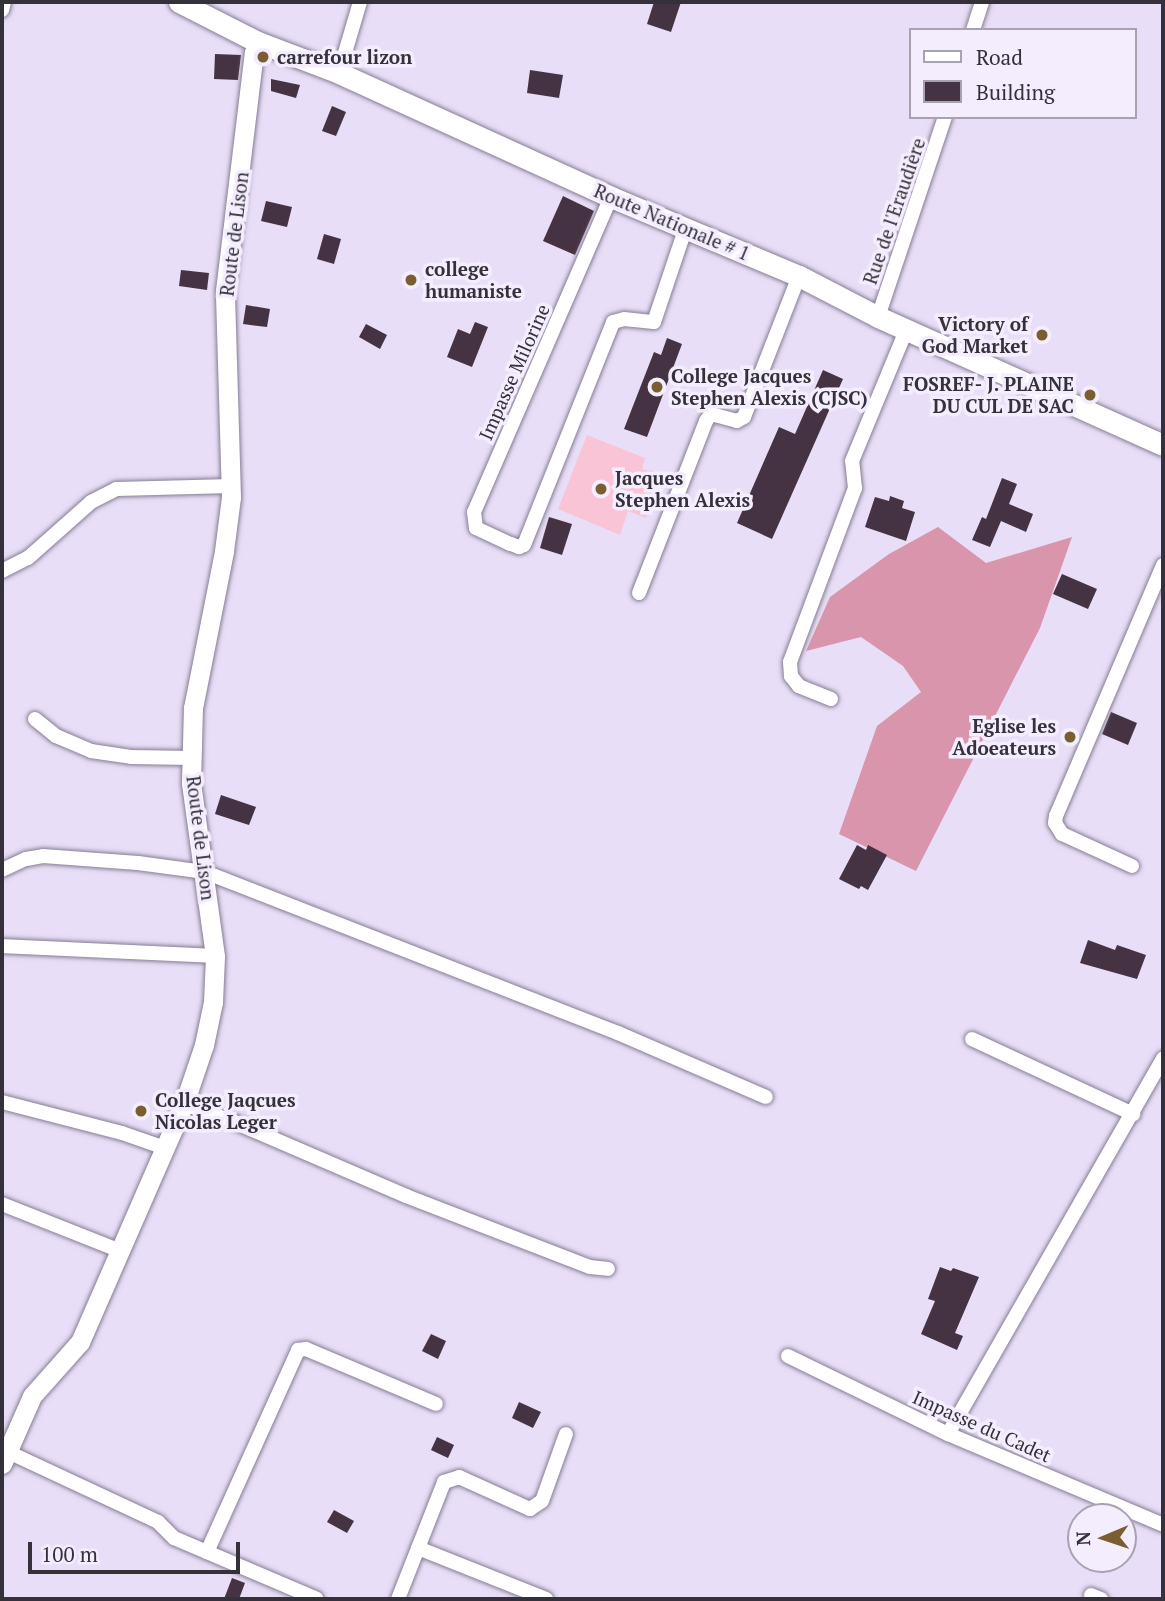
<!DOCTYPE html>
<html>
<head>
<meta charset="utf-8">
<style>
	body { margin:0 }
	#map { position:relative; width:1165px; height:1601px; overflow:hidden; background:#e8def7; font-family:"PT Serif",serif }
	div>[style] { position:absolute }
	.green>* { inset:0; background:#f9c5d6 }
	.forest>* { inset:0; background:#d895ac }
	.building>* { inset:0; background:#453343 }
	.roads { filter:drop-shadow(0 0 2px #867d94) drop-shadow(0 0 2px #867d94) }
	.street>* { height:14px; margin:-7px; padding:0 7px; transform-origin:7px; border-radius:7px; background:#fff }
	.secondary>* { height:19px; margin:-9.5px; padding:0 9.5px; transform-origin:9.5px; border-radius:9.5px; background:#fff }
	.primary>* { height:21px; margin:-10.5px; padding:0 10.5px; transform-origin:10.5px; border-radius:10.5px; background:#fff }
	.dots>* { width:19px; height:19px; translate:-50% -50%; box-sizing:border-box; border:4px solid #f3edfd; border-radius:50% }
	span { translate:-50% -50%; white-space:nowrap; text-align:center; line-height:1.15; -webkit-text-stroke:7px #f3edfd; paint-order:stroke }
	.poi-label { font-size:19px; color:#35313b; font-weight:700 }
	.left { translate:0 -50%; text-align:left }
	.right { translate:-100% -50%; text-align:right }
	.street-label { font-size:19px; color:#35313b }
	.frame { position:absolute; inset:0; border:4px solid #35313b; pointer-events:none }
	.legend { position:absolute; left:909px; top:28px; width:228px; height:91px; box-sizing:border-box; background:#f3edfd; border:2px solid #a7a2af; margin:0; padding:9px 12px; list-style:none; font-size:21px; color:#35313b }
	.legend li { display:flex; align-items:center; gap:14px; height:35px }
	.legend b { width:35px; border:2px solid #a7a2af }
	.north { position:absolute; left:1067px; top:1503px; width:70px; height:70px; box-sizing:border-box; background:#f3edfd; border:2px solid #a7a2af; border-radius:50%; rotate:268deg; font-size:19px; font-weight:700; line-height:28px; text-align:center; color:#35313b }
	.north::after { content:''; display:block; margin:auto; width:24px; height:32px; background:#7a5d31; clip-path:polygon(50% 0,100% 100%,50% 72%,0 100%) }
	.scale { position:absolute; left:28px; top:1542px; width:212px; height:32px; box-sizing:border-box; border:4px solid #35313b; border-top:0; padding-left:9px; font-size:21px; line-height:24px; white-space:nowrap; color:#35313b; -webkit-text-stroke:5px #f3edfd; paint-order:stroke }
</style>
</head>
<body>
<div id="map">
	<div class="green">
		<i style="clip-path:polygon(587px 435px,645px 458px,642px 469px,662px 474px,646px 518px,628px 511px,620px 535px,558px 509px)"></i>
	</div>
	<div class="forest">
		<i style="clip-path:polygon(938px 527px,986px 563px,1072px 537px,1040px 628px,916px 871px,839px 834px,877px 726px,921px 692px,903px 666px,861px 637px,806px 651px,830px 597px,889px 554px)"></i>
	</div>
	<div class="building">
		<i style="clip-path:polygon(654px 2px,681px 2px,671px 32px,647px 24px)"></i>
		<i style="clip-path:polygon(215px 54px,241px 55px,238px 80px,214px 79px)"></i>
		<i style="clip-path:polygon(530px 70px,563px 75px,559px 98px,527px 93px)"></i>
		<i style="clip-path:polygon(271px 79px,300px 85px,296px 98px,271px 91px)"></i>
		<i style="clip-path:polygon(332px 106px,346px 112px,336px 136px,322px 131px)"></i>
		<i style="clip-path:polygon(563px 196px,594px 211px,575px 255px,543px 241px)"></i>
		<i style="clip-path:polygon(266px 201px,292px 207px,287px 227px,261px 221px)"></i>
		<i style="clip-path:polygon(324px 234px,341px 239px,334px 264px,317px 259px)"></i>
		<i style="clip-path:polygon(181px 270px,209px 273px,207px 290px,179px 286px)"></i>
		<i style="clip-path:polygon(246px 305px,270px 309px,267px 327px,243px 324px)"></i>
		<i style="clip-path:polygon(475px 322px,488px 327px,472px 367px,447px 357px,458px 329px,470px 334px)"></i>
		<i style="clip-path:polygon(366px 324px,387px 335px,380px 349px,359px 337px)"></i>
		<i style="clip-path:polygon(667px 338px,682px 344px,647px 437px,624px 429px,654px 352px,661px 355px)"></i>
		<i style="clip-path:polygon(823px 370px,843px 379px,772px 539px,737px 523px,779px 427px,795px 434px)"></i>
		<i style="clip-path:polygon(1002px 478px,1017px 484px,1009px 504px,1033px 514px,1026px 532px,1001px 521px,990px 547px,972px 540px,982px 517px,986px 519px)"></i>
		<i style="clip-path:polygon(890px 496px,904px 501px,902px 508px,915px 512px,906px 541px,865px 527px,875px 497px,889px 501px)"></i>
		<i style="clip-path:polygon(549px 517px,572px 524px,562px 555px,540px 548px)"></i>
		<i style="clip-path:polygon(1062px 574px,1097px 589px,1088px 609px,1053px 594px)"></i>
		<i style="clip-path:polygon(1111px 712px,1137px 723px,1128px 745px,1102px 734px)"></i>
		<i style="clip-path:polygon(221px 795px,256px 807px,249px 825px,215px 814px)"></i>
		<i style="clip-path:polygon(857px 845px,866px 850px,868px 845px,887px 855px,868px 890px,861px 886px,859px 889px,839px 879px)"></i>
		<i style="clip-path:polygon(1088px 940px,1115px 950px,1117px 945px,1146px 955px,1137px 979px,1080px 963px)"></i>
		<i style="clip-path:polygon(940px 1267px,951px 1271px,953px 1268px,979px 1277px,955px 1333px,963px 1336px,957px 1350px,921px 1334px,935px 1301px,928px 1299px)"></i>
		<i style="clip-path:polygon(431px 1334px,446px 1341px,438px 1359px,422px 1351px)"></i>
		<i style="clip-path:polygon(519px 1402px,541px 1412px,533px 1428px,512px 1418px)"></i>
		<i style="clip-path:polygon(437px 1437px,454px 1445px,448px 1458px,431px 1450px)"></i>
		<i style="clip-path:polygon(334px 1510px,354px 1521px,347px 1533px,327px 1522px)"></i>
		<i style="clip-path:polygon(232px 1578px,245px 1583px,239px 1599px,224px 1599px)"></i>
	</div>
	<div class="roads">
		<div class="street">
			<i style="left:2px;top:10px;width:8px;rotate:-76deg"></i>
			<i style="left:973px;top:30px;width:29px;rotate:-72deg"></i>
			<i style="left:339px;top:73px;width:74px;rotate:-73.5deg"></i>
			<i style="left:611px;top:197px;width:344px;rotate:113.5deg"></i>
			<i style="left:474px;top:512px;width:16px;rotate:83deg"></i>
			<i style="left:476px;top:528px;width:38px;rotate:25deg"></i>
			<i style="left:511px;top:544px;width:9px;rotate:21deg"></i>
			<i style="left:519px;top:547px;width:5px;rotate:-22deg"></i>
			<i style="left:524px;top:545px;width:240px;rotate:-68.2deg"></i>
			<i style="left:613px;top:322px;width:11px;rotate:-15deg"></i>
			<i style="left:624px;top:319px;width:30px;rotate:6deg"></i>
			<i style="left:654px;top:322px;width:100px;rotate:-71.4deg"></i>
			<i style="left:878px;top:317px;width:211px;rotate:-71.5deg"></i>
			<i style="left:2px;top:571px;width:29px;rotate:-27deg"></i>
			<i style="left:28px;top:558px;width:84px;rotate:-41.6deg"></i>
			<i style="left:91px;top:502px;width:28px;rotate:-27deg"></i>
			<i style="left:116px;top:489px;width:116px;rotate:-1.5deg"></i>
			<i style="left:639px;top:593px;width:185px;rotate:-68.7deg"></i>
			<i style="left:706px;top:421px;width:9px;rotate:-54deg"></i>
			<i style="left:711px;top:414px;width:27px;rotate:15deg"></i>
			<i style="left:737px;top:421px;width:8px;rotate:-30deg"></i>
			<i style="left:744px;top:417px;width:151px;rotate:-68.7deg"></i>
			<i style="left:831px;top:699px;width:35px;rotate:-158deg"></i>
			<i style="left:799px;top:686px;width:13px;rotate:-129deg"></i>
			<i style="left:791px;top:676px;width:14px;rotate:-94deg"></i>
			<i style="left:790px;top:662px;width:186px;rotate:-69.5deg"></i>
			<i style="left:855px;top:488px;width:27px;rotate:-96deg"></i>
			<i style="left:852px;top:461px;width:144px;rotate:-67.5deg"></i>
			<i style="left:35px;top:719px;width:27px;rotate:39deg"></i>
			<i style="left:56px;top:736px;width:38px;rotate:23deg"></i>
			<i style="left:91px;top:751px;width:40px;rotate:8.5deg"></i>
			<i style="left:131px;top:757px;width:61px;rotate:0.9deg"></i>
			<i style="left:1132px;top:866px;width:77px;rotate:-155.4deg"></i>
			<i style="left:1062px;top:834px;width:13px;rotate:-122deg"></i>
			<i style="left:1055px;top:823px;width:7px;rotate:-82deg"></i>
			<i style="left:1056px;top:816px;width:273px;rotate:-66.9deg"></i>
			<i style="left:2px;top:870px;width:26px;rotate:-25deg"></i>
			<i style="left:26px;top:859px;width:17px;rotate:-10deg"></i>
			<i style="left:43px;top:856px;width:95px;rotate:4.2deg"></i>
			<i style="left:138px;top:863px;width:68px;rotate:7.7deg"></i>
			<i style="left:205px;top:872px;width:443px;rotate:21.3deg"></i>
			<i style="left:618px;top:1033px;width:161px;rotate:23.4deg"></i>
			<i style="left:2px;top:946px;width:213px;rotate:2.7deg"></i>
			<i style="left:972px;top:1039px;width:178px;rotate:25deg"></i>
			<i style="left:2px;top:1102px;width:124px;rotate:14.5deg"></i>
			<i style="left:122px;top:1133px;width:46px;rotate:19.2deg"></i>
			<i style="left:184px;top:1104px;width:51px;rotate:19.5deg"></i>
			<i style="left:232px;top:1121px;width:189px;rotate:23.3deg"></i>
			<i style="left:406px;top:1196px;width:197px;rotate:21.1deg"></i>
			<i style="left:590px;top:1267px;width:18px;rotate:6deg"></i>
			<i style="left:2px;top:1204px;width:128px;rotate:21.6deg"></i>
			<i style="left:788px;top:1356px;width:178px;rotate:26deg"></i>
			<i style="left:948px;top:1434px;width:233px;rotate:22.9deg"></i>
			<i style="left:948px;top:1434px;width:433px;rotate:-60.2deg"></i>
			<i style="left:6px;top:1451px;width:168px;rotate:25deg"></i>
			<i style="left:158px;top:1522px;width:23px;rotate:45deg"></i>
			<i style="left:174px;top:1538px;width:155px;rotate:23.1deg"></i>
			<i style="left:418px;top:1548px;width:138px;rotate:21.7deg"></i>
			<i style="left:207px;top:1552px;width:222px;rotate:-65.7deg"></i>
			<i style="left:298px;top:1350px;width:8px;rotate:-7deg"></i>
			<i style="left:306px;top:1349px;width:141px;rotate:22.9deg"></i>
			<i style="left:1091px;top:1595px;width:11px;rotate:22deg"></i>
			<i style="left:398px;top:1599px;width:126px;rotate:-68.5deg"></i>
			<i style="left:444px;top:1482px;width:16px;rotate:-18deg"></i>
			<i style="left:459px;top:1477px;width:78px;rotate:24.3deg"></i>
			<i style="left:530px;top:1509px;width:14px;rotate:-34deg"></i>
			<i style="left:542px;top:1501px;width:71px;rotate:-70.3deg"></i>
		</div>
		<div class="secondary">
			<i style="left:2px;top:1464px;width:74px;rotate:-66.2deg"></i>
			<i style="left:32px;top:1396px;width:72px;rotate:-48.4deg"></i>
			<i style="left:80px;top:1342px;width:260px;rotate:-66.4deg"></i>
			<i style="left:184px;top:1104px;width:62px;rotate:-71.3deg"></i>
			<i style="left:204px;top:1045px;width:44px;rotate:-78.2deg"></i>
			<i style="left:213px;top:1002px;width:46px;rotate:-87.5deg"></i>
			<i style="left:215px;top:956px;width:175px;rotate:-97.9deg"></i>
			<i style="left:191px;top:783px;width:75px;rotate:-88.5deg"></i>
			<i style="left:193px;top:708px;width:160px;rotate:-78.8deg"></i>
			<i style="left:224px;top:551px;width:54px;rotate:-82.6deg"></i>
			<i style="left:231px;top:497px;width:206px;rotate:-91.7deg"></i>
			<i style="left:225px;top:291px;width:240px;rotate:-83.1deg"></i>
			<i style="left:254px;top:53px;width:12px;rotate:-70deg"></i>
		</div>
		<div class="primary">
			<i style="left:179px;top:2px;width:89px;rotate:26.9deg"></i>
			<i style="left:258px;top:42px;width:87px;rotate:20.9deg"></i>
			<i style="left:339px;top:73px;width:299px;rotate:24.5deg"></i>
			<i style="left:611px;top:197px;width:204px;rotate:22.8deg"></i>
			<i style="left:799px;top:276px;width:89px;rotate:27.4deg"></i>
			<i style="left:878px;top:317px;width:312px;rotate:24.2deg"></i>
		</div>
	</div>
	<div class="dots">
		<i style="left:263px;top:57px;background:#7a5d31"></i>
		<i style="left:411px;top:280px;background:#7a5d31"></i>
		<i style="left:1042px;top:335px;background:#7a5d31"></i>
		<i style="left:657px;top:387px;background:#7a5d31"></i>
		<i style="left:1090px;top:395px;background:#7a5d31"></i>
		<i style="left:601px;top:489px;background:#7a5d31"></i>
		<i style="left:1070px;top:737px;background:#7a5d31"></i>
		<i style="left:141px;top:1111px;background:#7a5d31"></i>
	</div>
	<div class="poi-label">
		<span class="left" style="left:277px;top:57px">carrefour lizon</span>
		<span class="left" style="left:425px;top:280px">college<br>humaniste</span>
		<span class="right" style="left:1028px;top:335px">Victory of<br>God Market</span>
		<span class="left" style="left:671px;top:387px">College Jacques<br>Stephen Alexis (CJSC)</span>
		<span class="right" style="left:1074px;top:395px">FOSREF- J. PLAINE<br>DU CUL DE SAC</span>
		<span class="left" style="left:615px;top:489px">Jacques<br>Stephen Alexis</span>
		<span class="right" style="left:1056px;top:737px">Eglise les<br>Adoeateurs</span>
		<span class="left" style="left:155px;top:1111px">College Jaqcues<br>Nicolas Leger</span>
	</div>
	<div class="street-label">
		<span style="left:894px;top:211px;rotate:-71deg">Rue de l'Eraudière</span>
		<span style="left:672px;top:222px;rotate:23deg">Route Nationale # 1</span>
		<span style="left:234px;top:234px;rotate:-83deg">Route de Lison</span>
		<span style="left:514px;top:372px;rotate:-66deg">Impasse Milorine</span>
		<span style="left:201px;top:838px;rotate:83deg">Route de Lison</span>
		<span style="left:982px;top:1426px;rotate:24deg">Impasse du Cadet</span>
	</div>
	<div class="frame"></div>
	<ul class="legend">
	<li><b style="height:9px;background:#fff"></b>Road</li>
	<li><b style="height:19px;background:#453343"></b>Building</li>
	</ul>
	<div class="north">N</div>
	<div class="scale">100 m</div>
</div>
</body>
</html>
